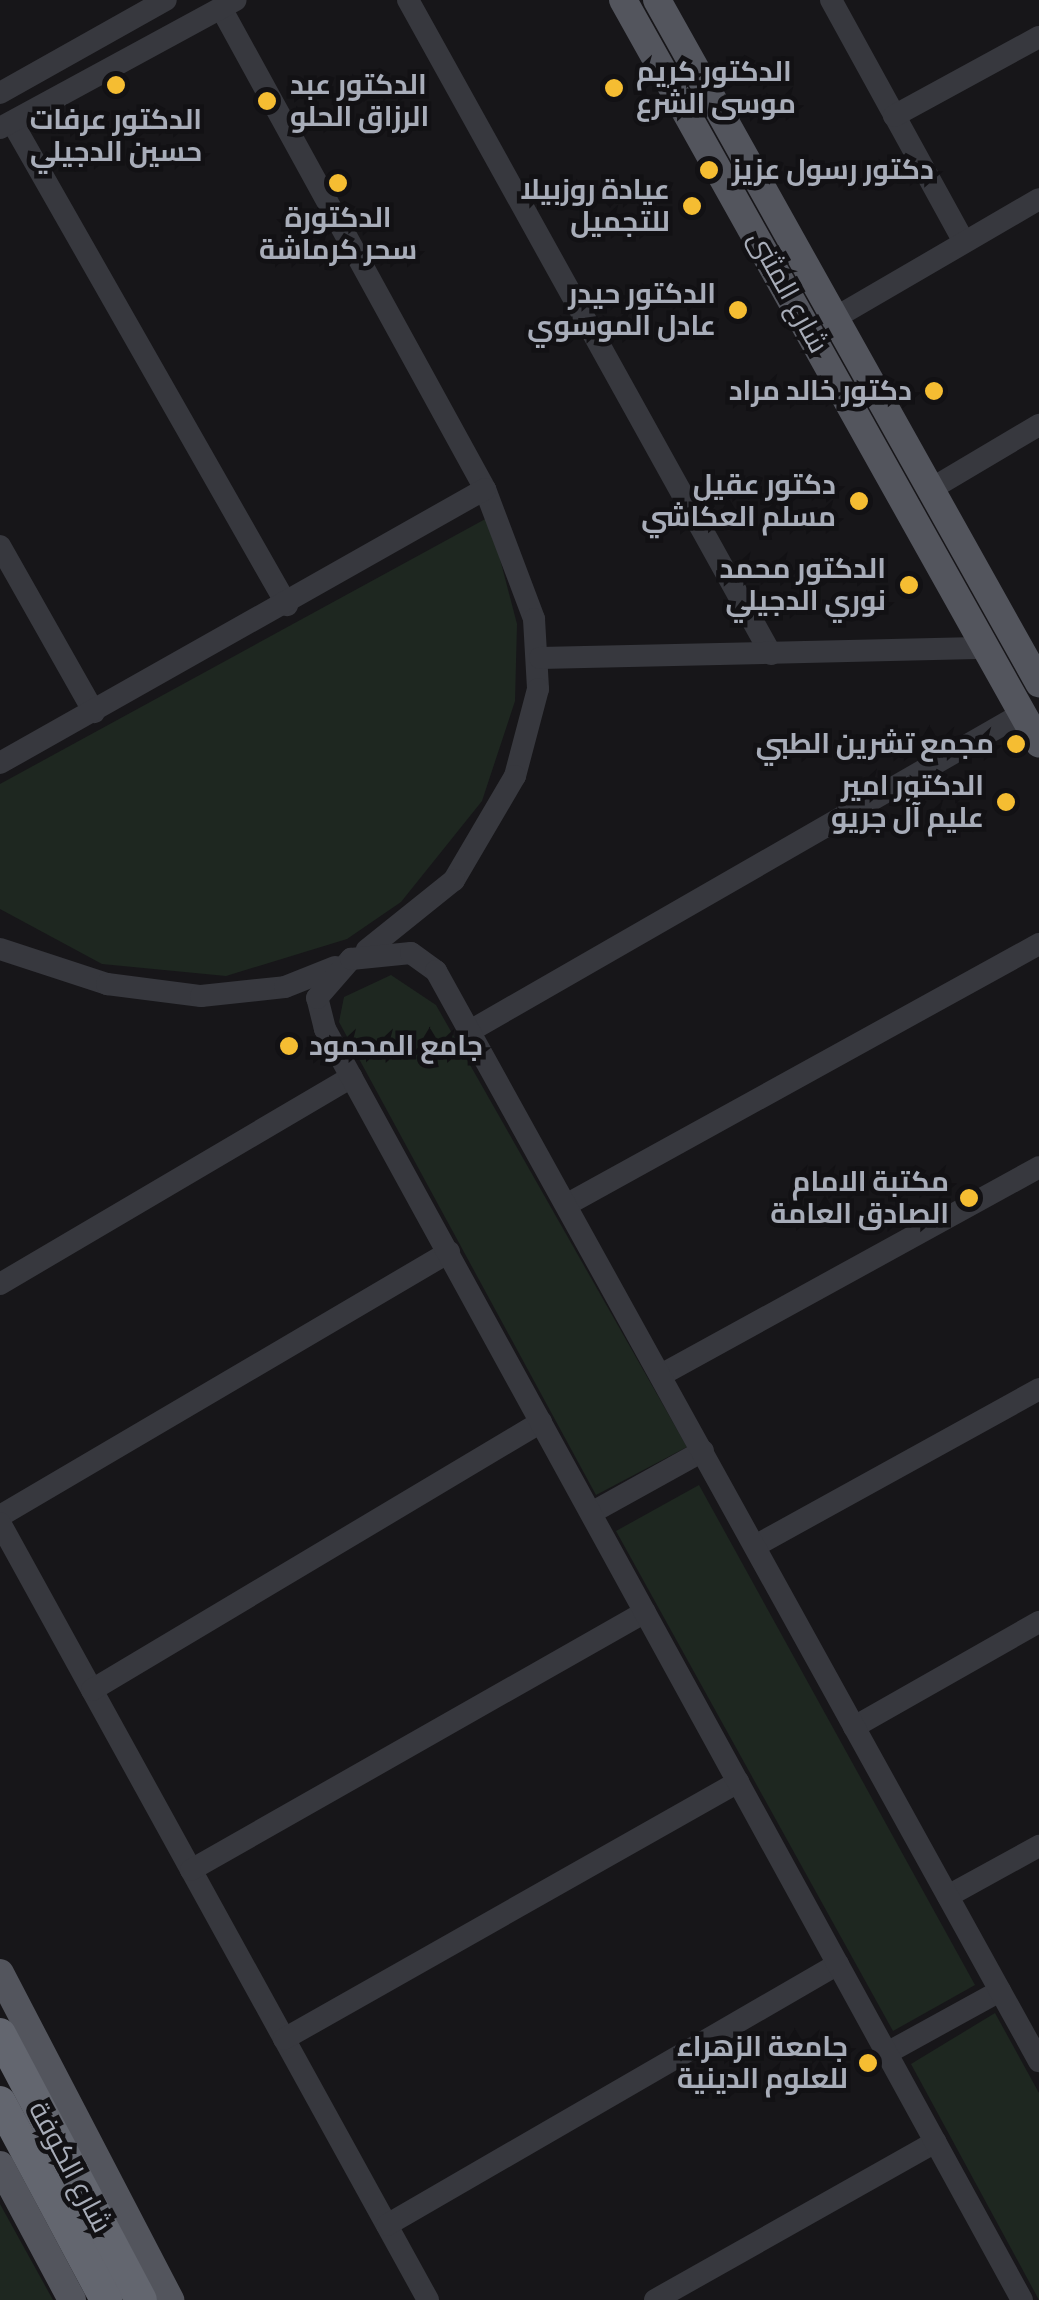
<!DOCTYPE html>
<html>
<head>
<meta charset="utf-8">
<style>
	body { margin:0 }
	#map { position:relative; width:1039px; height:2300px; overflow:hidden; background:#171619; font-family:"Fira Sans Condensed",Cairo,sans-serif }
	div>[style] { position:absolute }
	.green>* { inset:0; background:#1e2720 }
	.minor>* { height:22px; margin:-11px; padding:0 11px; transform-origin:11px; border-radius:11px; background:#37383e }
	.major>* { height:28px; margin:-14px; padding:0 14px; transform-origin:14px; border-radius:14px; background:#53555d }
	.highway>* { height:32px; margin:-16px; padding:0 16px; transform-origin:16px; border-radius:16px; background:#63666f }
	.dots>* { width:28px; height:28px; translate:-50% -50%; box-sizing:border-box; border:5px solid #121114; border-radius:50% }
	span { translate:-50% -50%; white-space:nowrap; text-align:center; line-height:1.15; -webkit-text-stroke:9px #121114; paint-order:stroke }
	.poi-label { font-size:28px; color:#a8adb9; font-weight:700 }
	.left { translate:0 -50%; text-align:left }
	.right { translate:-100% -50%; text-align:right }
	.street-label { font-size:28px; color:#a8adb9 }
</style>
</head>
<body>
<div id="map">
	<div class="green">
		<i style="clip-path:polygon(489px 517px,517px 624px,515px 701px,482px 801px,401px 902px,347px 939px,226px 976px,102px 964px,0 909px,0 784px)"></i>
		<i style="clip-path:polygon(391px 975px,436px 1005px,687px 1447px,596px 1495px,339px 1022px,344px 997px)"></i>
		<i style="clip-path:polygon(699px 1485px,975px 1985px,893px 2031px,616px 1531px)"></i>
		<i style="clip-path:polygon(995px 2013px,1039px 2093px,1039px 2300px,911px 2064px)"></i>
		<i style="clip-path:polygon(0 2204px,53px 2300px,0 2300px)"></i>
	</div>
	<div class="minor">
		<i style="left:408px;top:0;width:748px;rotate:60.97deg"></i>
		<i style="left:831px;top:0;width:274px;rotate:61.2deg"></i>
		<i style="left:221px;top:8px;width:549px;rotate:61.24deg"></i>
		<i style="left:485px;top:489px;width:139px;rotate:69.3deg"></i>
		<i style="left:534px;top:619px;width:70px;rotate:86.7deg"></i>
		<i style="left:538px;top:689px;width:90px;rotate:104.8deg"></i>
		<i style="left:515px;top:776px;width:121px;rotate:120.4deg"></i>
		<i style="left:454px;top:880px;width:112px;rotate:141.2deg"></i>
		<i style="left:0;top:93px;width:190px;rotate:-29.3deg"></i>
		<i style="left:894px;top:116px;width:165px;rotate:-28.6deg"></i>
		<i style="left:12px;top:122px;width:556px;rotate:60.34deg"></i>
		<i style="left:0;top:128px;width:268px;rotate:-28.5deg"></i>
		<i style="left:833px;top:319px;width:238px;rotate:-30.2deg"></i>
		<i style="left:931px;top:489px;width:126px;rotate:-30.7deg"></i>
		<i style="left:0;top:546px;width:191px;rotate:60.5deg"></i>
		<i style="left:540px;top:658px;width:448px;rotate:-1.3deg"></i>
		<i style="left:0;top:763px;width:557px;rotate:-29.46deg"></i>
		<i style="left:0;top:949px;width:113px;rotate:18.1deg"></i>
		<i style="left:107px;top:984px;width:95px;rotate:7.3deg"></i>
		<i style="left:201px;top:996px;width:84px;rotate:-6.1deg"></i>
		<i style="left:285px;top:987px;width:54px;rotate:-21.8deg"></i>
		<i style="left:470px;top:1031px;width:638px;rotate:-29.9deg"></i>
		<i style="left:566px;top:1205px;width:540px;rotate:-28.89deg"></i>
		<i style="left:0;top:1284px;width:408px;rotate:-30.5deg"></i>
		<i style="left:661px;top:1375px;width:431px;rotate:-28.8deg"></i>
		<i style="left:591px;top:1513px;width:128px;rotate:-29deg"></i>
		<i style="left:0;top:1516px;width:521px;rotate:-30.45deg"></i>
		<i style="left:0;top:1523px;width:887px;rotate:61.15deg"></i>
		<i style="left:755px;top:1546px;width:325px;rotate:-28.9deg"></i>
		<i style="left:92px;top:1690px;width:523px;rotate:-30.83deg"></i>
		<i style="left:854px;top:1727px;width:213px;rotate:-29.6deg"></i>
		<i style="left:191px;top:1870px;width:522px;rotate:-29.61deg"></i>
		<i style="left:948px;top:1896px;width:104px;rotate:-28.8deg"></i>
		<i style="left:284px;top:2039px;width:522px;rotate:-29.51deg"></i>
		<i style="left:887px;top:2053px;width:129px;rotate:-28.8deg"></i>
		<i style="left:387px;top:2225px;width:521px;rotate:-30.06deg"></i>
		<i style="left:655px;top:2300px;width:322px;rotate:-29.4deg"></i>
		<i style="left:1022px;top:2300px;width:1450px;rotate:-118.74deg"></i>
		<i style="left:325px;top:1029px;width:32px;rotate:-104deg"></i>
		<i style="left:317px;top:998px;width:52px;rotate:-48.9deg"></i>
		<i style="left:351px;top:959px;width:60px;rotate:-5.7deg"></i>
		<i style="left:411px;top:953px;width:31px;rotate:36deg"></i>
		<i style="left:436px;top:971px;width:1246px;rotate:61.05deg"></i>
	</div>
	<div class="major">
		<i style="left:623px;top:0;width:852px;rotate:60.76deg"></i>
		<i style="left:657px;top:0;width:783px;rotate:60.78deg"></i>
		<i style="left:0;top:1973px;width:369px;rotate:62.5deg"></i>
		<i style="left:0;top:2165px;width:153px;rotate:61.9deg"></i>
	</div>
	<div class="highway">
		<i style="left:0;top:2034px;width:301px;rotate:62.1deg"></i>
		<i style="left:0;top:2102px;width:225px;rotate:61.8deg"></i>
	</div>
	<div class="dots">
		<i style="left:116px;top:85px;background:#f5bd32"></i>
		<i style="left:614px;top:88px;background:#f5bd32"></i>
		<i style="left:267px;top:101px;background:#f5bd32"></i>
		<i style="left:709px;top:170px;background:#f5bd32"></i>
		<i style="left:338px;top:183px;background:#f5bd32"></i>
		<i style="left:692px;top:206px;background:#f5bd32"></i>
		<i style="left:738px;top:310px;background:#f5bd32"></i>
		<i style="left:934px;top:391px;background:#f5bd32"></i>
		<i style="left:859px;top:501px;background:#f5bd32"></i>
		<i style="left:909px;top:585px;background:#f5bd32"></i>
		<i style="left:1016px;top:744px;background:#f5bd32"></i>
		<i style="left:1006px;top:802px;background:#f5bd32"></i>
		<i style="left:289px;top:1046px;background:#f5bd32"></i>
		<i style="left:969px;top:1198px;background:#f5bd32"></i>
		<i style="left:868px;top:2063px;background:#f5bd32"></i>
	</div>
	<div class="poi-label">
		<span class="left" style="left:636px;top:88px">الدكتور كريم<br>موسى الشرع</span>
		<span class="left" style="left:290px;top:101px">الدكتور عبد<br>الرزاق الحلو</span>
		<span style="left:116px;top:136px">الدكتور عرفات<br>حسين الدجيلي</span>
		<span class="left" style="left:732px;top:170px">دكتور رسول عزيز</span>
		<span class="right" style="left:670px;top:206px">عيادة روزبيلا<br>للتجميل</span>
		<span style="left:338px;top:234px">الدكتورة<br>سحر كرماشة</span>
		<span class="right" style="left:716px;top:310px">الدكتور حيدر<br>عادل الموسوي</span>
		<span class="right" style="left:912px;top:391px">دكتور خالد مراد</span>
		<span class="right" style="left:836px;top:501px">دكتور عقيل<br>مسلم العكاشي</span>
		<span class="right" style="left:886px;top:585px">الدكتور محمد<br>نوري الدجيلي</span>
		<span class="right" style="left:994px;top:744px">مجمع تشرين الطبي</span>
		<span class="right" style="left:984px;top:802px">الدكتور امير<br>عليم آل جريو</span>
		<span class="left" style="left:309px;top:1046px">جامع المحمود</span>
		<span class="right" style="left:949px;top:1198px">مكتبة الامام<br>الصادق العامة</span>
		<span class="right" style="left:848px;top:2063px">جامعة الزهراء<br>للعلوم الدينية</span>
	</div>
	<div class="street-label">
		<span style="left:788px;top:292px;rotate:61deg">شارع المثنى</span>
		<span style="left:70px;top:2167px;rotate:62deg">شارع الكوفة</span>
	</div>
</div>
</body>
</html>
